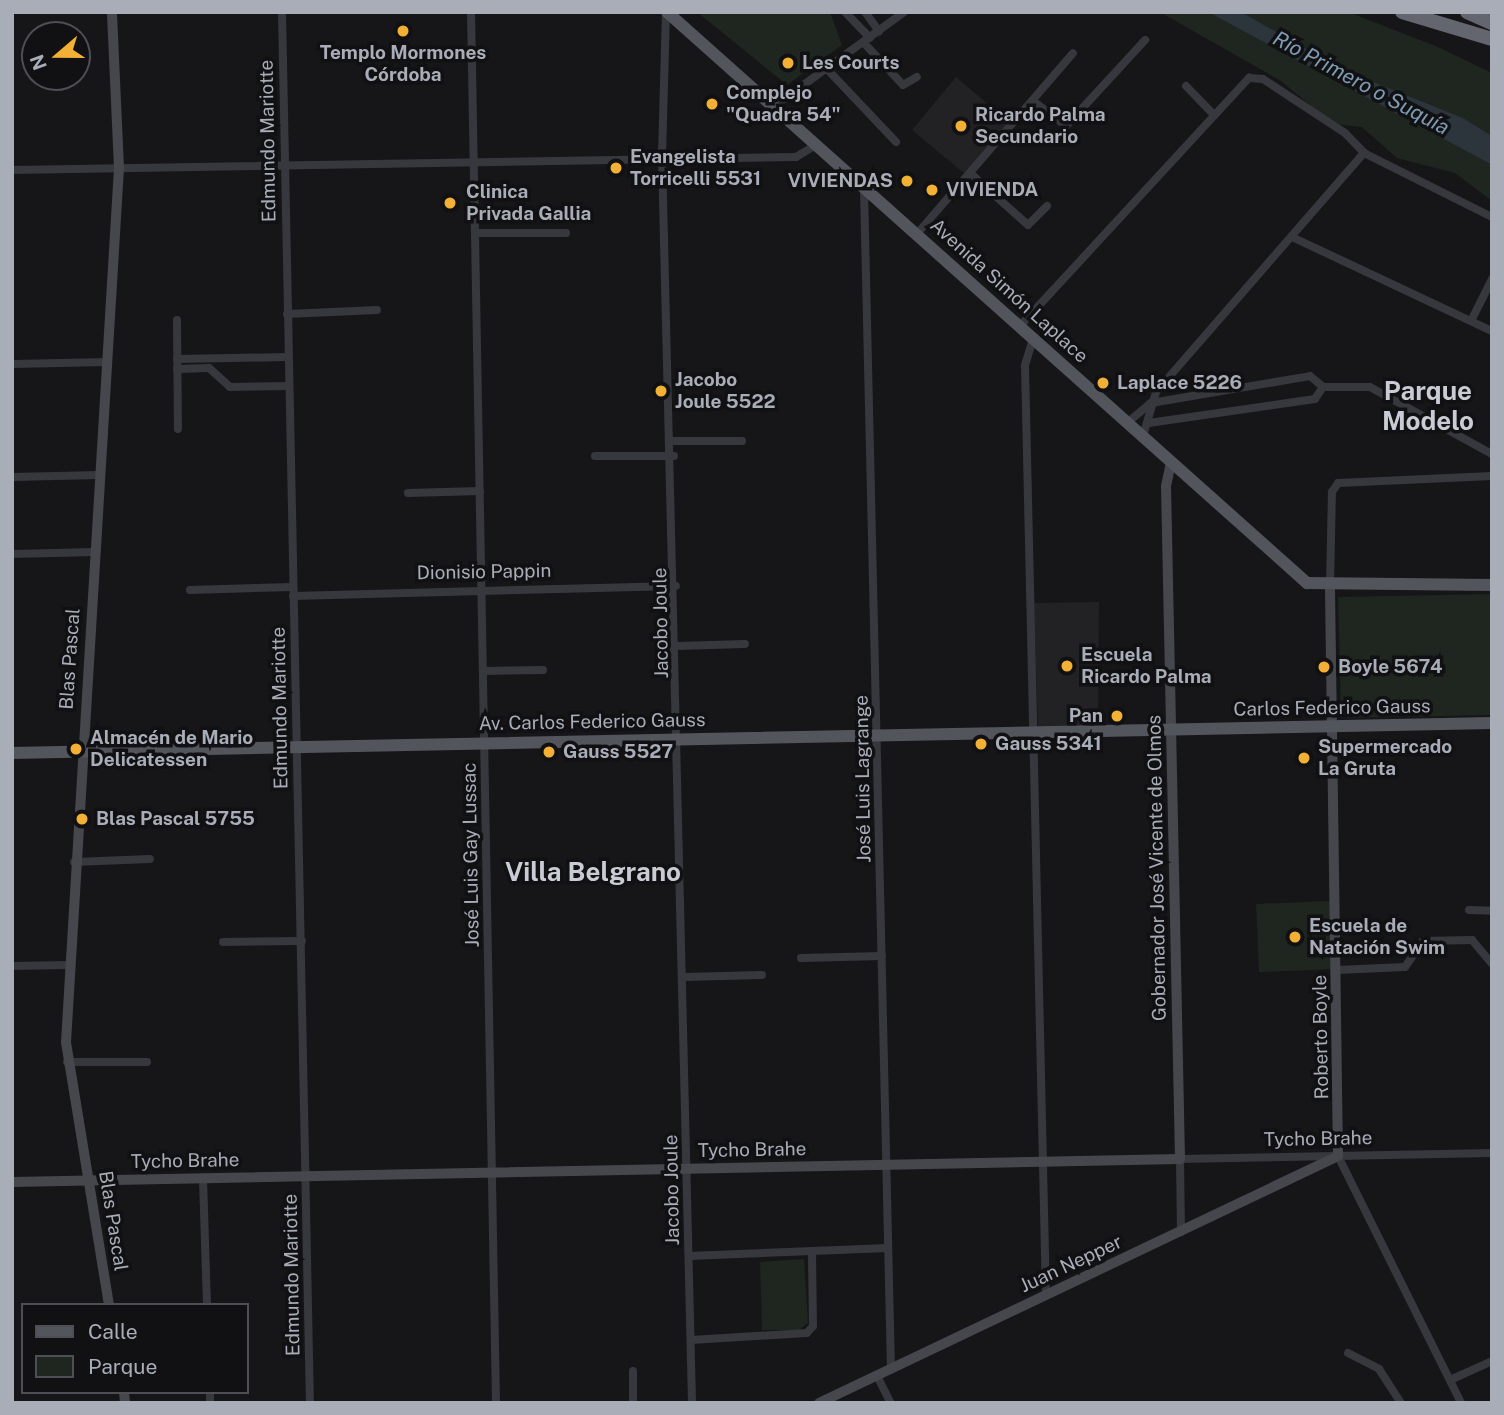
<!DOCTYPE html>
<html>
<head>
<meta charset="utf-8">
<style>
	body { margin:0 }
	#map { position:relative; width:1504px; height:1415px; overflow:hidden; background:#161618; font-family:"Public Sans",sans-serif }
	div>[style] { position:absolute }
	.built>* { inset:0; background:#222225 }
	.green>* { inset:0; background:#1e261f }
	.water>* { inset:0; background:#2c353c }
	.minor>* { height:8px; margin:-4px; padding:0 4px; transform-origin:4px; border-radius:4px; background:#37383d }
	.secondary>* { height:10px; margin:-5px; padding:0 5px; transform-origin:5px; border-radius:5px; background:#45474d }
	.primary>* { height:12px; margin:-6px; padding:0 6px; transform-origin:6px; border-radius:6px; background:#53555c }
	.motorway>* { height:14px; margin:-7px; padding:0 7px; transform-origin:7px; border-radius:7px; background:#63666e }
	.dots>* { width:19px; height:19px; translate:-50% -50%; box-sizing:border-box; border:4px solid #111113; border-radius:50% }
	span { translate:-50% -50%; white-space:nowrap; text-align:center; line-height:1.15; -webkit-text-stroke:7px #111113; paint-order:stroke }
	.poi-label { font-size:19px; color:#a8adb8; font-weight:700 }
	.left { translate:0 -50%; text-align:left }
	.right { translate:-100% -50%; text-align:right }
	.street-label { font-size:19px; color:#a8adb8 }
	.water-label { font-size:21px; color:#7f9bb3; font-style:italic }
	.district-label { font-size:26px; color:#c9ccd4; font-weight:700 }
	.frame { position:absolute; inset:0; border:14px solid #a8adb8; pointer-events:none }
	.legend { position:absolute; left:21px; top:1303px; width:228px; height:91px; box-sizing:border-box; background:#111113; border:2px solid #4d4f55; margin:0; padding:9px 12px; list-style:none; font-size:21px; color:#a8adb8 }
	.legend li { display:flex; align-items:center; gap:14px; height:35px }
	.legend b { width:35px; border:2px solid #4d4f55 }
	.north { position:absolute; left:21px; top:21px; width:70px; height:70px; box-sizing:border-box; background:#111113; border:2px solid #4d4f55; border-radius:50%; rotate:250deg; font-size:19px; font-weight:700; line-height:28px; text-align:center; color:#a8adb8 }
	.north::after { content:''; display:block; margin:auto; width:24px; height:32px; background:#f2b134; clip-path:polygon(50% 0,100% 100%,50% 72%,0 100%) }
</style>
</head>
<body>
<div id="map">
	<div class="built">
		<i style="clip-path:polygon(956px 77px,1009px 122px,965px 174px,912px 130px)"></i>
		<i style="clip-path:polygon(1099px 602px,1098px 728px,1038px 729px,1034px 603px)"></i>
	</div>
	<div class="green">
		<i style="clip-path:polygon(697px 12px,830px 12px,842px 45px,787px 85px)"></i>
		<i style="clip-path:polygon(1160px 12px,1208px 12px,1492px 165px,1492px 201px,1455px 173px,1397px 158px,1362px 127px,1333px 124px,1281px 81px)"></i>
		<i style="clip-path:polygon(1241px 12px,1348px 12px,1438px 47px,1492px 73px,1492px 136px,1463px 118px,1346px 71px)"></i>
		<i style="clip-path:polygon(1492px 594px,1492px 715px,1341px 718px,1338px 597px)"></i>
		<i style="clip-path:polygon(1332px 901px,1335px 969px,1259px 972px,1256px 904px)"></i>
		<i style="clip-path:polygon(804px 1259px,808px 1323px,799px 1330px,762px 1330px,760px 1262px)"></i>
	</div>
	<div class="water">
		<i style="clip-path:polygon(1208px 12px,1241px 12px,1346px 71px,1463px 118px,1492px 136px,1492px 165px)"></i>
	</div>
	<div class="minor">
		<i style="left:282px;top:12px;width:1391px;rotate:88.85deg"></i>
		<i style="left:471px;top:12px;width:1391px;rotate:88.97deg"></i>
		<i style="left:666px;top:12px;width:145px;rotate:91.6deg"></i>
		<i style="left:662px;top:157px;width:1246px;rotate:88.62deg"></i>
		<i style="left:845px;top:12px;width:36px;rotate:46deg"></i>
		<i style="left:865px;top:12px;width:24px;rotate:54deg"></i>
		<i style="left:864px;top:43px;width:57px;rotate:47.1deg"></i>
		<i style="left:903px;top:85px;width:16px;rotate:-30deg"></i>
		<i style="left:826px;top:68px;width:102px;rotate:46.6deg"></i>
		<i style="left:1186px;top:86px;width:39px;rotate:46deg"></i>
		<i style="left:1033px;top:101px;width:41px;rotate:37.1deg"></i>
		<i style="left:1066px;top:126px;width:117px;rotate:-47.4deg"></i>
		<i style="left:773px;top:107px;width:162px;rotate:-35.9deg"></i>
		<i style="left:12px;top:170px;width:784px;rotate:-0.95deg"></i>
		<i style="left:796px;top:157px;width:23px;rotate:-31deg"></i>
		<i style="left:970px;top:173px;width:78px;rotate:41.9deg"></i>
		<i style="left:1028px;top:225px;width:27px;rotate:-45deg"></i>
		<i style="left:864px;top:189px;width:1180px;rotate:88.69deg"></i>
		<i style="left:476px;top:233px;width:90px"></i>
		<i style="left:916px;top:235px;width:240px;rotate:-49.2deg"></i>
		<i style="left:1292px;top:237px;width:221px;rotate:25.2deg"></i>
		<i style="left:287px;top:314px;width:90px;rotate:-2.5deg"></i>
		<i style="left:177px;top:320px;width:109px;rotate:89.5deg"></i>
		<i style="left:1471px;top:321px;width:47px;rotate:-63.4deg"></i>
		<i style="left:1020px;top:326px;width:338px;rotate:-47.3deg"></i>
		<i style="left:1249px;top:78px;width:14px;rotate:4deg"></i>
		<i style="left:1263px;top:79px;width:98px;rotate:33.4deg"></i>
		<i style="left:1345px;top:133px;width:28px;rotate:46deg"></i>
		<i style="left:1364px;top:153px;width:143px;rotate:26.6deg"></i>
		<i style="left:1033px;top:339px;width:28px;rotate:107deg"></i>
		<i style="left:1025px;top:366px;width:930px;rotate:88.71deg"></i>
		<i style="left:177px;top:359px;width:111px;rotate:-1deg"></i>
		<i style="left:12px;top:364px;width:96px;rotate:-1.2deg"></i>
		<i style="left:177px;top:369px;width:32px;rotate:-2deg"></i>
		<i style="left:209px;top:368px;width:28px;rotate:42deg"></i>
		<i style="left:230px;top:387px;width:59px;rotate:-1deg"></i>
		<i style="left:1323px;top:387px;width:47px"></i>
		<i style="left:1370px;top:387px;width:139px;rotate:28.8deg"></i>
		<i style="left:1127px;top:423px;width:31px;rotate:-40deg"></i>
		<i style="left:1151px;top:403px;width:161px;rotate:-9.6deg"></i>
		<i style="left:1310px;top:376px;width:17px;rotate:40deg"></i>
		<i style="left:1323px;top:387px;width:14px;rotate:124deg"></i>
		<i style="left:1315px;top:399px;width:168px;rotate:171.8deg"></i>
		<i style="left:1143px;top:436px;width:46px;rotate:-73.5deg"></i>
		<i style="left:1156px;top:392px;width:317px;rotate:-49deg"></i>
		<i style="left:673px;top:441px;width:69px"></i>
		<i style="left:595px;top:456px;width:79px"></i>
		<i style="left:12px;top:477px;width:88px;rotate:-1.3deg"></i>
		<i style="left:408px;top:493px;width:72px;rotate:-1.6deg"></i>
		<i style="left:12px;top:554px;width:83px;rotate:-1.4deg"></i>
		<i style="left:1330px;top:585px;width:93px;rotate:-88.8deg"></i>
		<i style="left:1332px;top:492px;width:11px;rotate:-56deg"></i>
		<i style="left:1338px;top:483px;width:154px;rotate:-2.6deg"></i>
		<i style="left:190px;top:590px;width:103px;rotate:-1.7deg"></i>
		<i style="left:293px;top:596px;width:383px;rotate:-1.5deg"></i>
		<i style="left:677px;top:646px;width:68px;rotate:-1.7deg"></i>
		<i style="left:483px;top:671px;width:60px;rotate:-1deg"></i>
		<i style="left:74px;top:862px;width:76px;rotate:-2.3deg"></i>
		<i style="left:1469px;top:910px;width:23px;rotate:2deg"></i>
		<i style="left:223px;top:942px;width:79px;rotate:-0.7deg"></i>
		<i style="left:801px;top:958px;width:81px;rotate:-1.4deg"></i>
		<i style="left:12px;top:966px;width:55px;rotate:-1deg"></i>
		<i style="left:1337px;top:970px;width:68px;rotate:-2.5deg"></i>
		<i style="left:1405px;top:967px;width:32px;rotate:-55deg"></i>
		<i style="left:1423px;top:941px;width:49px;rotate:-1.2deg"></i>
		<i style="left:1472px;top:940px;width:31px;rotate:50deg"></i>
		<i style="left:684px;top:977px;width:78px;rotate:-1.5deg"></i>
		<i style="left:67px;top:1062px;width:80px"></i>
		<i style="left:1338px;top:1156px;width:276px;rotate:63.5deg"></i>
		<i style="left:203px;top:1178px;width:127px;rotate:88.2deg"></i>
		<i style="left:1181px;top:1232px;width:73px;rotate:-90.8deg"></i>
		<i style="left:1180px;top:1159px;width:312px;rotate:-1.1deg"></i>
		<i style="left:689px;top:1256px;width:199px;rotate:-2.3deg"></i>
		<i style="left:691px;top:1340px;width:116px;rotate:-3.5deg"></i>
		<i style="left:807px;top:1333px;width:9px;rotate:-49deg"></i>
		<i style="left:813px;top:1326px;width:75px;rotate:-90.8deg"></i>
		<i style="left:1348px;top:1353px;width:35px;rotate:27deg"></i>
		<i style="left:1379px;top:1369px;width:40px;rotate:57.1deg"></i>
		<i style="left:633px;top:1371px;width:32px;rotate:90deg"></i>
		<i style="left:877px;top:1376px;width:30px;rotate:63deg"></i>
		<i style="left:1450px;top:1380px;width:46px;rotate:-24.3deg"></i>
		<i style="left:210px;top:1392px;width:11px;rotate:90deg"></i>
	</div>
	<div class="secondary">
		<i style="left:12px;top:1182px;width:1168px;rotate:-1.13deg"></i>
		<i style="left:1180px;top:1159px;width:673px;rotate:-91.19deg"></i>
		<i style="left:1166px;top:486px;width:25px;rotate:-78deg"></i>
		<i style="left:109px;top:1305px;width:266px;rotate:-99.3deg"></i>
		<i style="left:66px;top:1042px;width:876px;rotate:-86.53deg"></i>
		<i style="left:119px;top:168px;width:156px;rotate:-92.6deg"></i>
		<i style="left:124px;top:1392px;width:11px;rotate:85deg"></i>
		<i style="left:819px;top:1403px;width:575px;rotate:-25.45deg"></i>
		<i style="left:1338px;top:1156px;width:569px;rotate:-90.81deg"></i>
	</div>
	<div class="primary">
		<i style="left:667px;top:12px;width:858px;rotate:41.74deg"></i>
		<i style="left:1307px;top:583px;width:185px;rotate:0.6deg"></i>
		<i style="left:12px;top:753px;width:1480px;rotate:-1.16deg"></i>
	</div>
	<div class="motorway">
		<i style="left:1402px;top:12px;width:94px;rotate:16.7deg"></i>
		<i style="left:1467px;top:12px;width:27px;rotate:24deg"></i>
	</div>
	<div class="dots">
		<i style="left:403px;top:31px;background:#f2b134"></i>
		<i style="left:788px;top:63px;background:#f2b134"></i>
		<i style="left:712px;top:104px;background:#f2b134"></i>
		<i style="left:961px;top:126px;background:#f2b134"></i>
		<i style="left:616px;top:168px;background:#f2b134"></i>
		<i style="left:907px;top:181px;background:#f2b134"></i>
		<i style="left:932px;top:190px;background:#f2b134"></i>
		<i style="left:450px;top:203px;background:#f2b134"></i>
		<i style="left:1103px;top:383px;background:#f2b134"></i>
		<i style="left:661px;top:391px;background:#f2b134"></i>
		<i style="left:1067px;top:666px;background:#f2b134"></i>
		<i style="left:1324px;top:667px;background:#f2b134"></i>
		<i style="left:1117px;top:716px;background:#f2b134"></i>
		<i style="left:981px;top:744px;background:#f2b134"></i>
		<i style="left:76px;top:749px;background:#f2b134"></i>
		<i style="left:549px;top:752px;background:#f2b134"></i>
		<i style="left:1304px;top:758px;background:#f2b134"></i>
		<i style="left:82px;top:819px;background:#f2b134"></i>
		<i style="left:1295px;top:937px;background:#f2b134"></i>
	</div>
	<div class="poi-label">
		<span style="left:403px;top:64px">Templo Mormones<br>Córdoba</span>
		<span class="left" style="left:802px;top:63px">Les Courts</span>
		<span class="left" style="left:726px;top:104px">Complejo<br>"Quadra 54"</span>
		<span class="left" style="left:975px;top:126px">Ricardo Palma<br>Secundario</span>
		<span class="left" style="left:630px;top:168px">Evangelista<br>Torricelli 5531</span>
		<span class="right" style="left:893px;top:181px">VIVIENDAS</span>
		<span class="left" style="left:946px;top:190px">VIVIENDA</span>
		<span class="left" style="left:466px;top:203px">Clinica<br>Privada Gallia</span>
		<span class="left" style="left:675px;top:391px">Jacobo<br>Joule 5522</span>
		<span class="left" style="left:1117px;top:383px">Laplace 5226</span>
		<span class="left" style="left:1081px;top:666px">Escuela<br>Ricardo Palma</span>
		<span class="left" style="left:1338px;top:667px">Boyle 5674</span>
		<span class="right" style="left:1103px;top:716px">Pan</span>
		<span class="left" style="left:90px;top:749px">Almacén de Mario<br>Delicatessen</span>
		<span class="left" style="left:995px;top:744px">Gauss 5341</span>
		<span class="left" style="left:1318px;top:758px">Supermercado<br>La Gruta</span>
		<span class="left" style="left:563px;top:752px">Gauss 5527</span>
		<span class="left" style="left:96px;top:819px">Blas Pascal 5755</span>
		<span class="left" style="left:1309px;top:937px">Escuela de<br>Natación Swim</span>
	</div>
	<div class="street-label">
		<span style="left:268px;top:141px;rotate:-91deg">Edmundo Mariotte</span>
		<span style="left:1009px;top:291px;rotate:42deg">Avenida Simón Laplace</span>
		<span style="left:484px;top:572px;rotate:-1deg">Dionisio Pappin</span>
		<span style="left:661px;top:623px;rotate:-91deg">Jacobo Joule</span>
		<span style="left:70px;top:659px;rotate:-86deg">Blas Pascal</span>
		<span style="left:280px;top:708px;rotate:-91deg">Edmundo Mariotte</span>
		<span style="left:1332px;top:708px;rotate:-1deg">Carlos Federico Gauss</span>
		<span style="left:592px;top:722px;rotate:-1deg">Av. Carlos Federico Gauss</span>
		<span style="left:863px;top:779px;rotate:-91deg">José Luis Lagrange</span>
		<span style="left:471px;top:855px;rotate:-91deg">José Luis Gay Lussac</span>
		<span style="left:1157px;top:868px;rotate:-91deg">Gobernador José Vicente de Olmos</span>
		<span style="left:1321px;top:1037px;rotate:-91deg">Roberto Boyle</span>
		<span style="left:1318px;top:1139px;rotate:-1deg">Tycho Brahe</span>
		<span style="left:752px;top:1150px;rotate:-1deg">Tycho Brahe</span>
		<span style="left:185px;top:1161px;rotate:-1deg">Tycho Brahe</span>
		<span style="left:672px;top:1190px;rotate:-91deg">Jacobo Joule</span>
		<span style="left:113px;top:1221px;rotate:81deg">Blas Pascal</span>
		<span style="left:1071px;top:1264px;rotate:-25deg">Juan Nepper</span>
		<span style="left:292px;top:1275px;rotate:-91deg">Edmundo Mariotte</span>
	</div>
	<div class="water-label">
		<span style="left:1361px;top:83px;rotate:28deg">Río Primero o Suquía</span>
	</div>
	<div class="district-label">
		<span style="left:1428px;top:406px">Parque<br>Modelo</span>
		<span style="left:593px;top:872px">Villa Belgrano</span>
	</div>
	<div class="frame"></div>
	<ul class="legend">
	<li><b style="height:9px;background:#53555c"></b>Calle</li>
	<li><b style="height:19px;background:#1e261f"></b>Parque</li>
	</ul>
	<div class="north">N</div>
</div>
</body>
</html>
